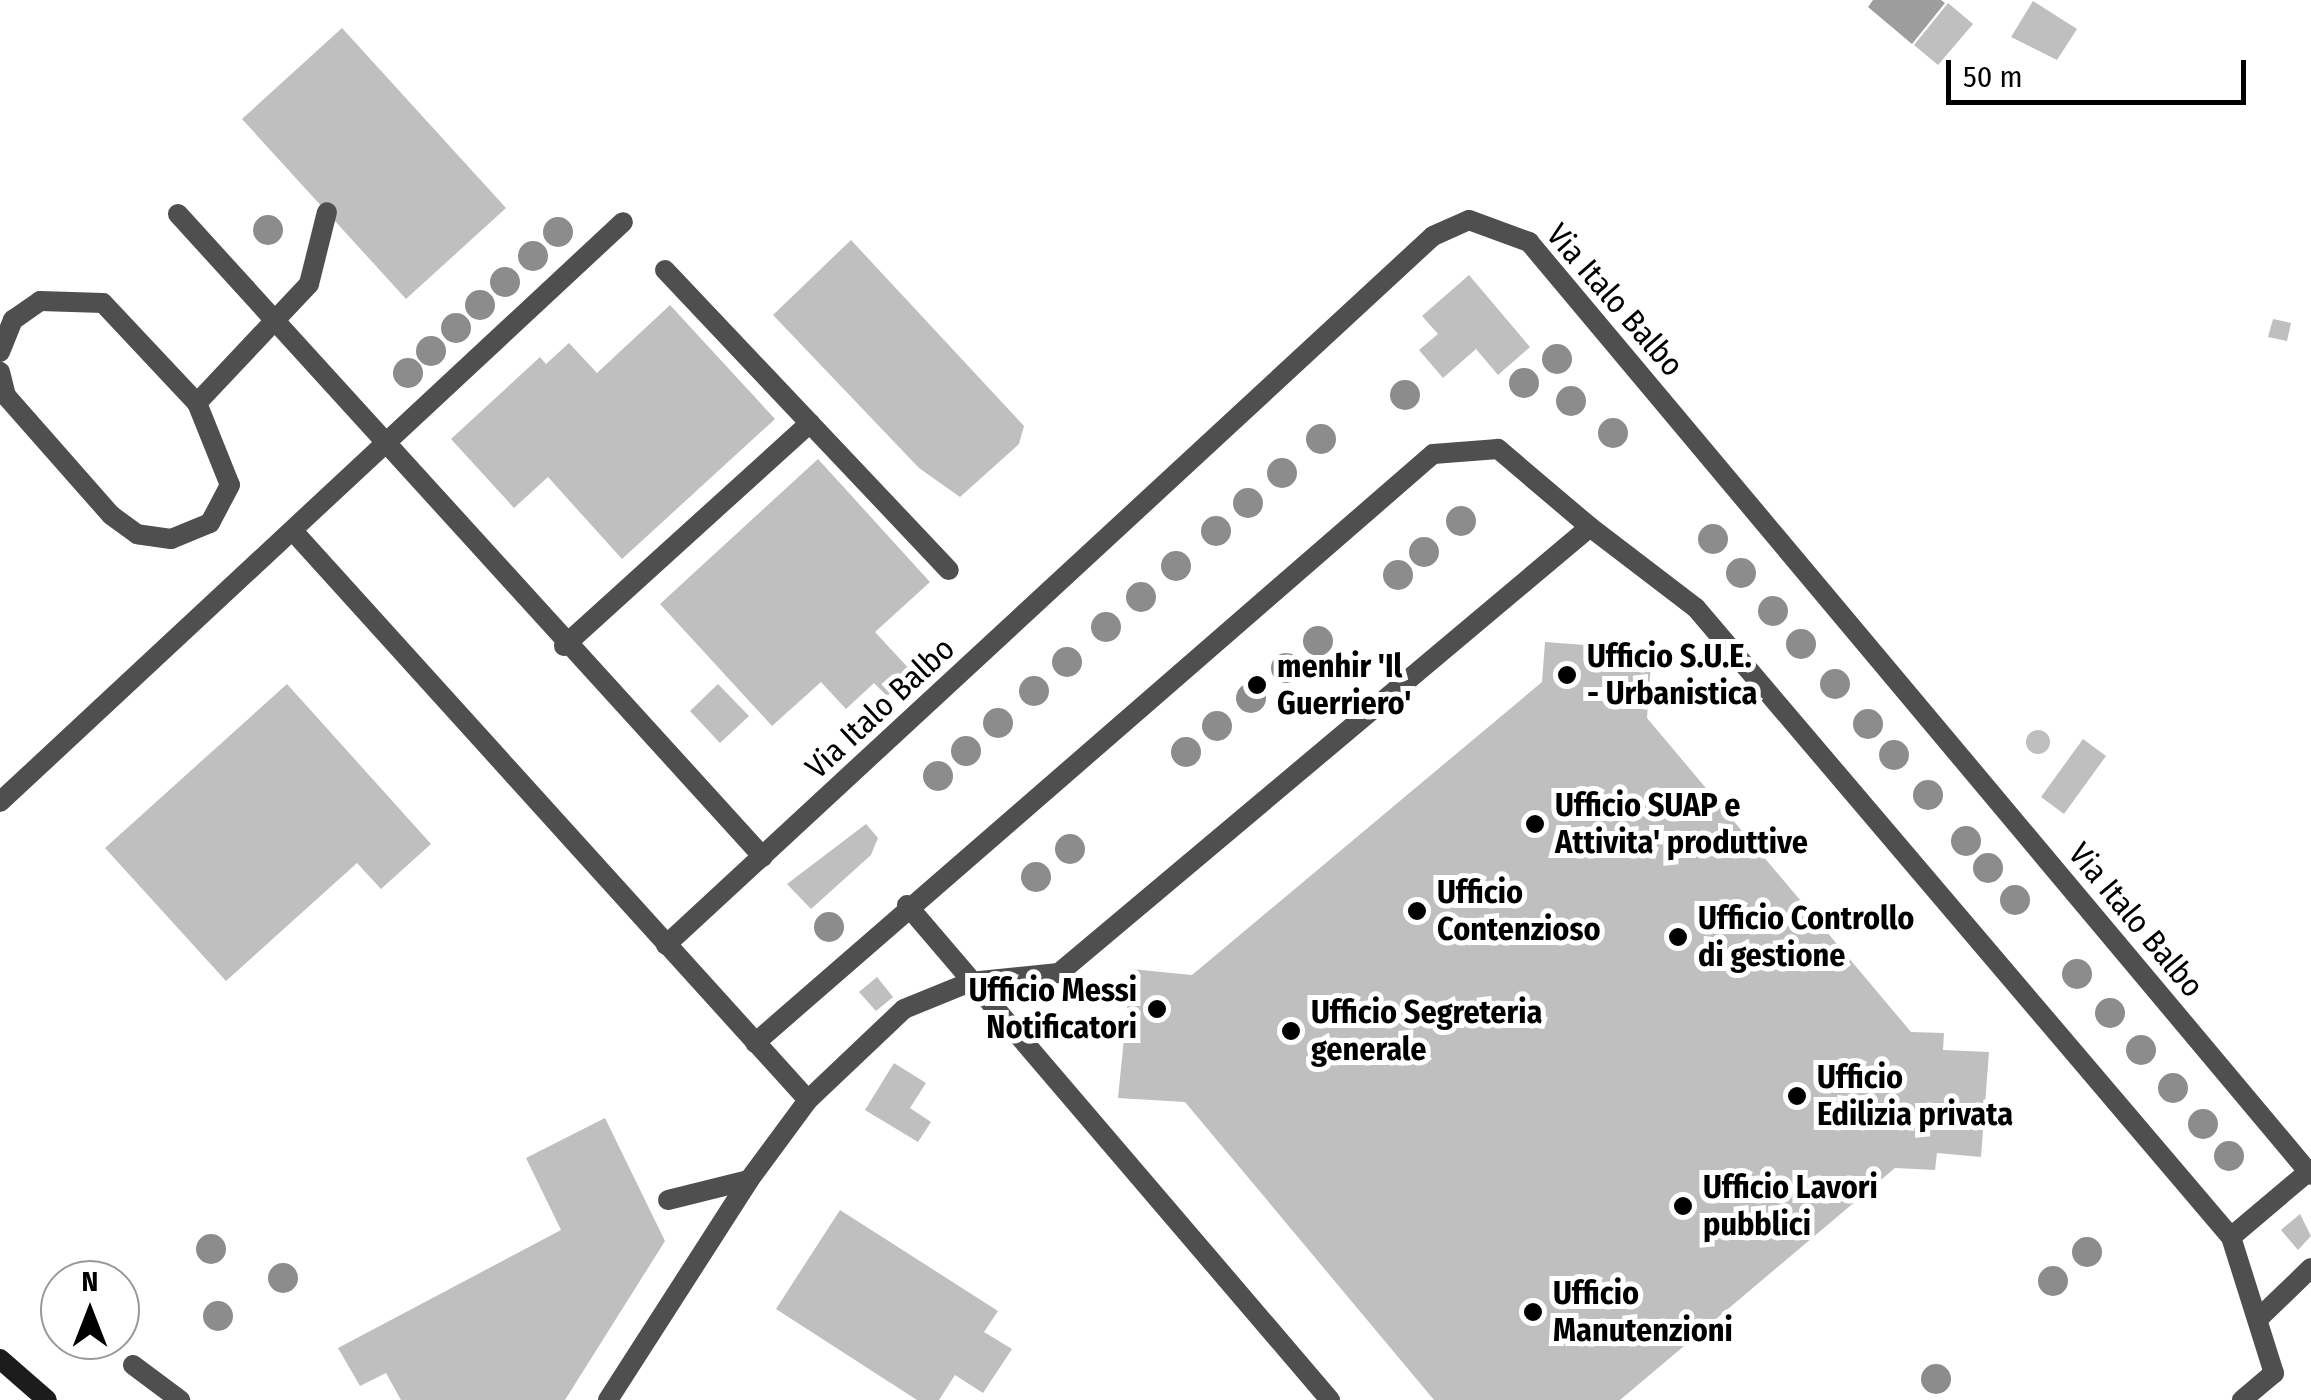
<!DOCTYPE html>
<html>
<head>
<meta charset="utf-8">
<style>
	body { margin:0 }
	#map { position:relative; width:2311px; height:1400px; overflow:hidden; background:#fff; font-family:"Fira Sans Condensed",sans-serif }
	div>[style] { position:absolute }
	.water>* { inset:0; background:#9d9d9d }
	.building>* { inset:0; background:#bfbfbf }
	.round { border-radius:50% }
	.service>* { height:20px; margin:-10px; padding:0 10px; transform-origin:10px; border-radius:10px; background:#4f4f4f }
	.minor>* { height:20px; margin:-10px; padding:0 10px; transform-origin:10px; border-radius:10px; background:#4f4f4f }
	.secondary>* { height:20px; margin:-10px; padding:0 10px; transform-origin:10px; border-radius:10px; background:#1c1c1c }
	.trees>* { width:30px; height:30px; margin:-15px; border-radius:50%; background:#8c8c8c }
	.dots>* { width:28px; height:28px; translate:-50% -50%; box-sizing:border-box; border:5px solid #fff; border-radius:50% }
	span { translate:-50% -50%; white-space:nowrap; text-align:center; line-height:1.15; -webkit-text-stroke:10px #fff; paint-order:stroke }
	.street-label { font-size:32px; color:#000 }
	.poi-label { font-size:32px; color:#000; font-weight:700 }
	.left { translate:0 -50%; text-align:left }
	.right { translate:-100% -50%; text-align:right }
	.north { position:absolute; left:40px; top:1260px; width:100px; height:100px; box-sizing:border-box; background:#fff; border:2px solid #999; border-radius:50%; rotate:0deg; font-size:28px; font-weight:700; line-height:40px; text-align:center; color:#000 }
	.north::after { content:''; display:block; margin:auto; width:35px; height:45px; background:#000; clip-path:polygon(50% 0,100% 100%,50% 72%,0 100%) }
	.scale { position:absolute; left:1946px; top:60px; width:300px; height:45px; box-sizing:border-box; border:5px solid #000; border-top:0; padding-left:12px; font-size:30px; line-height:35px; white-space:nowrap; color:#000; -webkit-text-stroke:8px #fff; paint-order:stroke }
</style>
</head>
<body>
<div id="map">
	<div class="water">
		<i style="clip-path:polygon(1873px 0,1941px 0,1945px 3px,1912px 44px,1868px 7px)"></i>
	</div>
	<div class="building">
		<i style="clip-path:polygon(2033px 1px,2077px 29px,2057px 60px,2011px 37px)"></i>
		<i style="clip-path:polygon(1948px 3px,1973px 24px,1938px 65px,1914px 45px)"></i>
		<i style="clip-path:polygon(342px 28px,506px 208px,406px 299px,242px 119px)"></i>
		<i style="clip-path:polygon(851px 240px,1024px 426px,1019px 444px,960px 497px,919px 468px,773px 315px)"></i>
		<i style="clip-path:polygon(1469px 275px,1530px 347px,1498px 375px,1476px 349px,1443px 378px,1419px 350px,1438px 334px,1422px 316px)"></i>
		<i style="clip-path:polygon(670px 305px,775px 419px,622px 559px,548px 477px,514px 508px,451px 439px,540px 357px,546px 364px,569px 343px,597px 373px)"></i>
		<i style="clip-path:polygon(2273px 319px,2291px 323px,2287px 341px,2268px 337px)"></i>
		<i style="clip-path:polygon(818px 459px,930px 582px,875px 632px,913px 673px,887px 696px,874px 683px,846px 709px,821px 682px,772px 726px,660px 604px)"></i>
		<i style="clip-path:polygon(1545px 642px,1652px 650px,1647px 718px,1911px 1032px,1944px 1033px,1943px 1050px,1989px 1052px,1981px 1157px,1937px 1153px,1935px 1170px,1895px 1168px,1620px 1400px,1434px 1400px,1185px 1102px,1118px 1098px,1131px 969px,1192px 975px,1542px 682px)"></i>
		<i style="clip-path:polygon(287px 684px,431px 844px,381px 889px,357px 863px,226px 981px,105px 848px)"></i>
		<i style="clip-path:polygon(718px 684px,749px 716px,720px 743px,690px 711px)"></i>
		<i class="round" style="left:2026px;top:730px;width:24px;height:24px"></i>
		<i style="clip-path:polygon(2083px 739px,2106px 756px,2064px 814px,2041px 797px)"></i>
		<i style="clip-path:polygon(866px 824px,878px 838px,871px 855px,811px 909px,787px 884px)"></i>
		<i style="clip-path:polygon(877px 977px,893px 997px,876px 1011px,859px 992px)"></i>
		<i style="clip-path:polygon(894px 1063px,926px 1083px,910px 1108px,931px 1122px,918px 1142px,865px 1110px)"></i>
		<i style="clip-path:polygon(605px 1118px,665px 1241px,565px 1400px,401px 1400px,386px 1373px,360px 1386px,338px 1348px,561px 1230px,526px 1158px)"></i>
		<i style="clip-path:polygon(840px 1210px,998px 1311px,984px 1332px,1012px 1349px,983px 1393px,955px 1375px,939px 1400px,917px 1400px,776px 1309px)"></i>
		<i style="clip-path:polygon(2300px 1214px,2311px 1236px,2298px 1250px,2281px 1230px)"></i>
	</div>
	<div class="service">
		<i style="left:665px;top:270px;width:413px;rotate:46.6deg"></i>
		<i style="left:0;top:352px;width:35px;rotate:-68deg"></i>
		<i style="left:13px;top:320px;width:33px;rotate:-35deg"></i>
		<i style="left:40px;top:301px;width:63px;rotate:1.8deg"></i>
		<i style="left:103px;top:303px;width:137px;rotate:46.8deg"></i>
		<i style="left:197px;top:403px;width:88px;rotate:68.1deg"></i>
		<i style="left:230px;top:485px;width:43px;rotate:117.8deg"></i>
		<i style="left:210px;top:523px;width:42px;rotate:157.7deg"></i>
		<i style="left:171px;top:539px;width:34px;rotate:-172deg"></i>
		<i style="left:137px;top:534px;width:32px;rotate:-144deg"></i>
		<i style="left:111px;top:515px;width:159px;rotate:-131.4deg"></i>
		<i style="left:6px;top:396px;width:25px;rotate:-104deg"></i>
		<i style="left:197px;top:403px;width:163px;rotate:-46.7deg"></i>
		<i style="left:309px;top:284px;width:74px;rotate:-76deg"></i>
		<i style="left:1590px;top:527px;width:133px;rotate:37.4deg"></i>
		<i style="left:1696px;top:608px;width:826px;rotate:49.62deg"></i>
		<i style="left:2231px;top:1237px;width:143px;rotate:72.5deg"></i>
		<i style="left:2274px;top:1373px;width:42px;rotate:139.8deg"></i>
		<i style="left:564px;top:646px;width:332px;rotate:-42.2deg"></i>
		<i style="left:907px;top:905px;width:651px;rotate:49.48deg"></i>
		<i style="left:668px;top:1200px;width:83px;rotate:-13.9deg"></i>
		<i style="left:749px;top:1180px;width:99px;rotate:-53.6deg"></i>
		<i style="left:808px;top:1100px;width:132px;rotate:-43.5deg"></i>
		<i style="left:904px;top:1009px;width:71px;rotate:-22.2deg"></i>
		<i style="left:970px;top:982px;width:89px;rotate:-5.8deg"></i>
		<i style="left:1059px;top:973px;width:693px;rotate:-40.03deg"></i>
		<i style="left:1590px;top:527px;width:121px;rotate:-139.7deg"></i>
		<i style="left:1498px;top:449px;width:65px;rotate:175.6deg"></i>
		<i style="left:1433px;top:454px;width:898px;rotate:139.02deg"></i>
		<i style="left:2231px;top:1237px;width:101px;rotate:-40.2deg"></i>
		<i style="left:2259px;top:1318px;width:72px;rotate:-43.9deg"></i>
		<i style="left:133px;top:1365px;width:59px;rotate:36.7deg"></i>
		<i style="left:608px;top:1400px;width:261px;rotate:-57.3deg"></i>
	</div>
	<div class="minor">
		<i style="left:178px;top:214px;width:869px;rotate:47.7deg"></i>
		<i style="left:293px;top:531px;width:767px;rotate:47.85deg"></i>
		<i style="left:0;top:802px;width:851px;rotate:-42.95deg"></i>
		<i style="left:666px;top:945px;width:1044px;rotate:-42.75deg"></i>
		<i style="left:1433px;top:236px;width:39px;rotate:-24deg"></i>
		<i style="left:1469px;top:220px;width:64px;rotate:20.1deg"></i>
		<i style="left:1529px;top:242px;width:1217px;rotate:50.03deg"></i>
	</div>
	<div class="secondary">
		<i style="left:0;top:1359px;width:62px;rotate:41.1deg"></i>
	</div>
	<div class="trees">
		<i style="left:268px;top:230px"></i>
		<i style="left:558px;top:232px"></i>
		<i style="left:533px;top:256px"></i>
		<i style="left:505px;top:282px"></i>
		<i style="left:480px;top:305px"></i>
		<i style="left:456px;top:328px"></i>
		<i style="left:431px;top:351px"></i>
		<i style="left:1557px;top:359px"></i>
		<i style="left:408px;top:373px"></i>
		<i style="left:1524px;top:383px"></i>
		<i style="left:1405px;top:395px"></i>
		<i style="left:1571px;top:401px"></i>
		<i style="left:1613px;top:433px"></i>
		<i style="left:1321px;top:439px"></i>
		<i style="left:1282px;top:473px"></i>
		<i style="left:1248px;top:503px"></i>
		<i style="left:1461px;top:521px"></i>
		<i style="left:1216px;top:531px"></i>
		<i style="left:1713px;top:539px"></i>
		<i style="left:1424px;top:552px"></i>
		<i style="left:1176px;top:566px"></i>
		<i style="left:1741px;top:573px"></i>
		<i style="left:1398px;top:575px"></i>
		<i style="left:1141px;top:597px"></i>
		<i style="left:1773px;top:611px"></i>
		<i style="left:1106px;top:627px"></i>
		<i style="left:1318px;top:641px"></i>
		<i style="left:1801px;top:644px"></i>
		<i style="left:1067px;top:662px"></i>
		<i style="left:1286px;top:668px"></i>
		<i style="left:1835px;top:684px"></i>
		<i style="left:1034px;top:691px"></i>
		<i style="left:1251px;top:698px"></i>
		<i style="left:998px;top:723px"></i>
		<i style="left:1868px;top:724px"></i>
		<i style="left:1217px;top:726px"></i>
		<i style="left:966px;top:751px"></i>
		<i style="left:1186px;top:752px"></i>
		<i style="left:1894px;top:755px"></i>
		<i style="left:938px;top:776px"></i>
		<i style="left:1928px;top:795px"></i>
		<i style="left:1966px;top:841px"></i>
		<i style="left:1070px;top:849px"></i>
		<i style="left:1988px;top:868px"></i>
		<i style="left:1036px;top:877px"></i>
		<i style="left:2015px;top:900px"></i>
		<i style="left:829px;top:927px"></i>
		<i style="left:2077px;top:974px"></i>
		<i style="left:2110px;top:1013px"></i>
		<i style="left:2141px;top:1050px"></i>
		<i style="left:2173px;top:1088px"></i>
		<i style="left:2203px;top:1124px"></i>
		<i style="left:2229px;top:1156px"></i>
		<i style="left:211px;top:1249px"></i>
		<i style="left:2087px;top:1252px"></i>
		<i style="left:283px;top:1278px"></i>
		<i style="left:2053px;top:1281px"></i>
		<i style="left:218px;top:1316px"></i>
		<i style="left:1936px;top:1379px"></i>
	</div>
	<div class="dots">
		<i style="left:1567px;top:675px;background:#000"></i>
		<i style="left:1257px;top:685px;background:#000"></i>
		<i style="left:1535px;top:824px;background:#000"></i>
		<i style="left:1417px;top:911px;background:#000"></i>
		<i style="left:1678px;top:937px;background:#000"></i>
		<i style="left:1157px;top:1009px;background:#000"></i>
		<i style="left:1291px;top:1031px;background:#000"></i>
		<i style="left:1797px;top:1096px;background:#000"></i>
		<i style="left:1683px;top:1206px;background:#000"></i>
		<i style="left:1533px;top:1312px;background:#000"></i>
	</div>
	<div class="street-label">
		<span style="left:1615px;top:300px;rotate:49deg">Via Italo Balbo</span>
		<span style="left:880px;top:708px;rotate:-43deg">Via Italo Balbo</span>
		<span style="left:2136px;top:920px;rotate:50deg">Via Italo Balbo</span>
	</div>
	<div class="poi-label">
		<span class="left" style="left:1587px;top:675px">Ufficio S.U.E.<br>- Urbanistica</span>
		<span class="left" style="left:1277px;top:685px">menhir 'Il<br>Guerriero'</span>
		<span class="left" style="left:1555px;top:824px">Ufficio SUAP e<br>Attivita' produttive</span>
		<span class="left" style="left:1437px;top:911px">Ufficio<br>Contenzioso</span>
		<span class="left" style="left:1698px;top:937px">Ufficio Controllo<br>di gestione</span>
		<span class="right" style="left:1137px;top:1009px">Ufficio Messi<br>Notificatori</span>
		<span class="left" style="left:1311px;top:1031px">Ufficio Segreteria<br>generale</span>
		<span class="left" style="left:1817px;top:1096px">Ufficio<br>Edilizia privata</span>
		<span class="left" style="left:1703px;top:1206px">Ufficio Lavori<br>pubblici</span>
		<span class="left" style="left:1553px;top:1312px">Ufficio<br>Manutenzioni</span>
	</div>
	<div class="north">N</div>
	<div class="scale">50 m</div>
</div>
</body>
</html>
